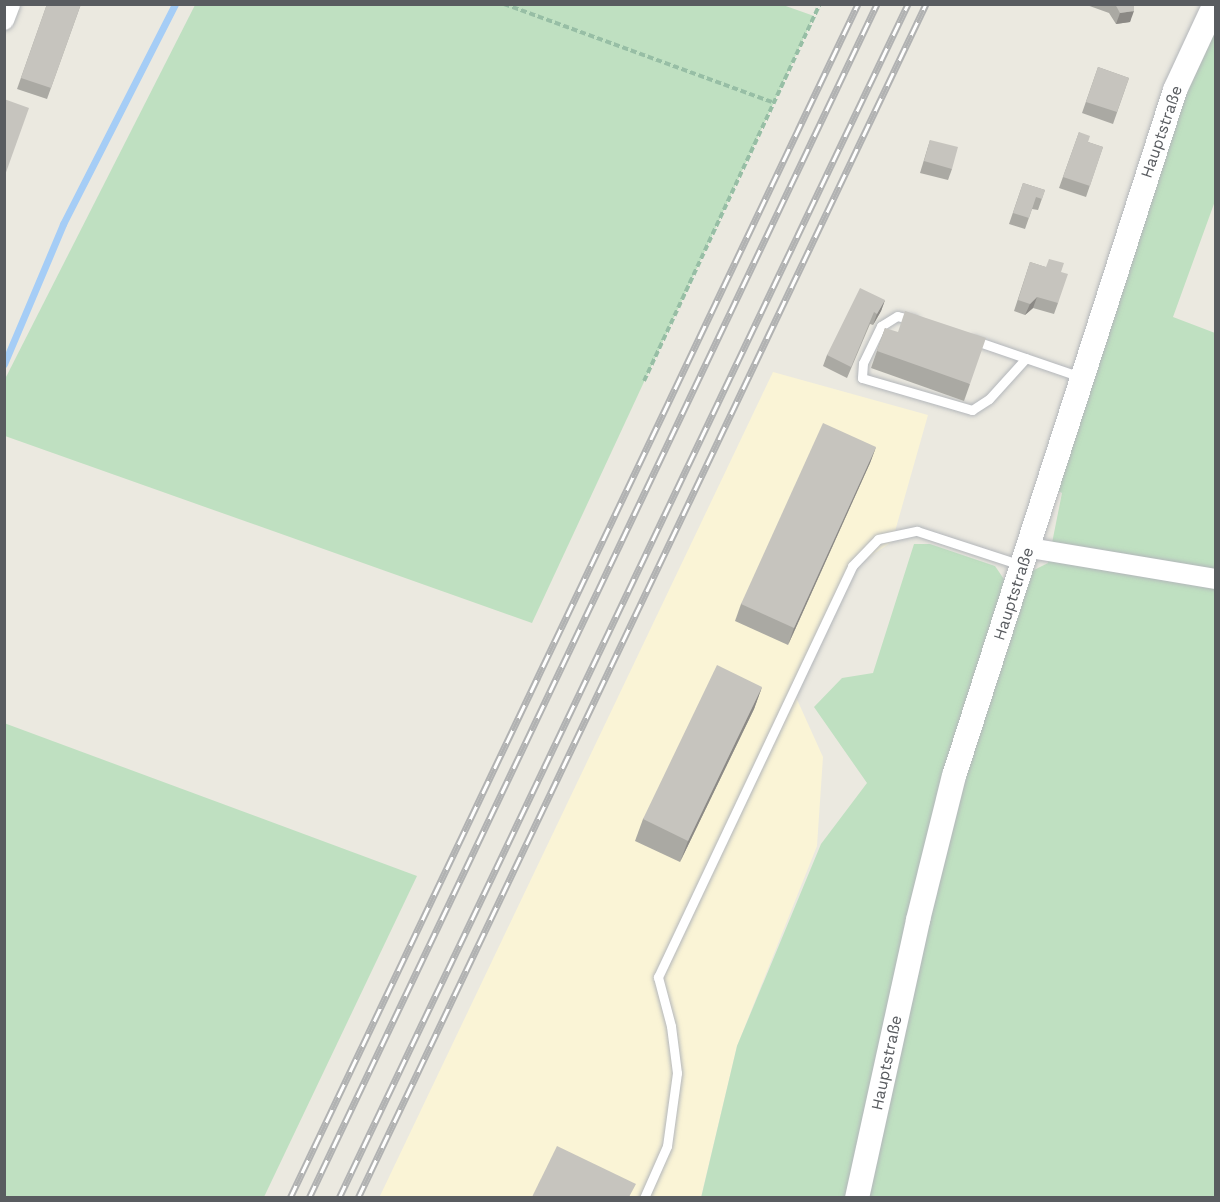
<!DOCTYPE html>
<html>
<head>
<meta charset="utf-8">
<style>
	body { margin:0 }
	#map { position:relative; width:1220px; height:1202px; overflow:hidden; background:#ebe9e0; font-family:"Work Sans",sans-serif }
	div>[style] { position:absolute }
	.commercial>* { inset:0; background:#faf4d6 }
	.green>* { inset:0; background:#bfe0c1 }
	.stream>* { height:7px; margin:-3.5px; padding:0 3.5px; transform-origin:3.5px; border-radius:3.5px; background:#a5cdf6 }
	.path>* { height:4px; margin-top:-2px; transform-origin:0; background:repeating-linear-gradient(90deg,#97bea5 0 6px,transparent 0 9px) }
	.roads { filter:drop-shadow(0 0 2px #b3b6ba) drop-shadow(0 0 2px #b3b6ba) }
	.service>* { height:9px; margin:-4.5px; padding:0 4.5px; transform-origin:4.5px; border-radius:4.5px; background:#fff }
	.minor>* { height:20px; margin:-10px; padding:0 10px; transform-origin:10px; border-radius:10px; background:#fff }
	.tertiary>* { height:24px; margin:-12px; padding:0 12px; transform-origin:12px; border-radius:12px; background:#fff }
	.rail>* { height:7px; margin-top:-3.5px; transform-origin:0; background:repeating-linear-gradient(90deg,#fff 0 14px,#b1b2b2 0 28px); box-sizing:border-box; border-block:2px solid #b1b2b2 }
	.wall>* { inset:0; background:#aaa9a3 }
	.shaded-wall>* { inset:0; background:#8b8985 }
	.building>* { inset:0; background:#c6c4be }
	span { translate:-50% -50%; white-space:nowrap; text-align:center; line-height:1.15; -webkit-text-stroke:5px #fff; paint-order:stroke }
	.street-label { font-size:16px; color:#595c60 }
	.frame { position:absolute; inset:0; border:6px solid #595c60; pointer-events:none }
</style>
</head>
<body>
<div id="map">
	<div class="commercial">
		<i style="clip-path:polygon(773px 372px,928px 415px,892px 542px,857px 565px,795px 695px,823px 757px,817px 846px,737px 1046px,701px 1197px,379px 1198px)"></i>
	</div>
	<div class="green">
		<i style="clip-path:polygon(783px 5px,814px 16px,532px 623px,5px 436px,5px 379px,195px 5px)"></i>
		<i style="clip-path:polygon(1215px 31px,1215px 201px,1173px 317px,1215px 333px,1215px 1197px,701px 1198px,737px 1046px,821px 844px,867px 783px,814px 707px,842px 678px,873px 673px,914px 544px,930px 544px,995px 566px,1020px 603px,1030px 572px,1048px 563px,1062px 493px,1057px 490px,1188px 89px)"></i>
		<i style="clip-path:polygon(4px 723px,417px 876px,264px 1197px,5px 1197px)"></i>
	</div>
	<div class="stream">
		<i style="left:4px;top:364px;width:152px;rotate:-67.1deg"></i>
		<i style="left:63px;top:224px;width:247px;rotate:-63deg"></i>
	</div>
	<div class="path">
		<i style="left:504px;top:4px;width:288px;rotate:20.1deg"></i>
		<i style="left:644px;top:381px;width:416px;rotate:-65deg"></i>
	</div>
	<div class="roads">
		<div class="service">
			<i style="left:914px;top:320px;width:17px;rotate:-167deg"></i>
			<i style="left:897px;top:316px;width:19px;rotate:148deg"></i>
			<i style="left:881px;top:326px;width:41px;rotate:115.9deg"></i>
			<i style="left:863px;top:363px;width:15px;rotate:94deg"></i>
			<i style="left:862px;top:378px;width:115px;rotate:16.2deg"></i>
			<i style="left:972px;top:410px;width:20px;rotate:-33deg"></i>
			<i style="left:989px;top:399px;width:55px;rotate:-47.9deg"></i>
			<i style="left:973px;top:340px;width:114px;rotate:18.9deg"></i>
			<i style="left:644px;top:1198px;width:57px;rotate:-66.1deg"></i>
			<i style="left:667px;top:1146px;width:74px;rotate:-82.2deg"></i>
			<i style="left:677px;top:1073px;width:47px;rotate:-97.3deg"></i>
			<i style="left:671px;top:1026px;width:51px;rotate:-104.9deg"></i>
			<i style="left:658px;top:977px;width:454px;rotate:-64.7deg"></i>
			<i style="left:852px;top:566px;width:37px;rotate:-46deg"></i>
			<i style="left:878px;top:539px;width:40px;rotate:-12deg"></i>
			<i style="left:917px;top:531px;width:109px;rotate:18.1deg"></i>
		</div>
		<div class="minor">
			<i style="left:4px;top:20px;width:17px;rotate:-69deg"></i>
			<i style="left:1030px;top:548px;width:189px;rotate:9.5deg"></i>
		</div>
		<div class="tertiary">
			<i style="left:857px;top:1198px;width:285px;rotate:-77.6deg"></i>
			<i style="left:918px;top:920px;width:148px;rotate:-76deg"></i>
			<i style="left:954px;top:776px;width:721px;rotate:-72.14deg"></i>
			<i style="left:1175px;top:90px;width:95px;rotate:-65.1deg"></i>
		</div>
	</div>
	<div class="rail">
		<i style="left:290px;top:1198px;width:1322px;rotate:-64.56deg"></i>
		<i style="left:309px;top:1198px;width:1322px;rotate:-64.56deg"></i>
		<i style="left:339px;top:1198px;width:1323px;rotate:-64.52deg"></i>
		<i style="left:358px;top:1198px;width:1322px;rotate:-64.56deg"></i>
	</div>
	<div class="wall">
		<i style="clip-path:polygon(47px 4px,81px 4px,47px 99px,17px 89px)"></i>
		<i style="clip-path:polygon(1084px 4px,1134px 4px,1130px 22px,1116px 24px,1109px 13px)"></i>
		<i style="clip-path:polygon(1098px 67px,1129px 78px,1113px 124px,1082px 113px)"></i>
		<i style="clip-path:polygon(1079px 132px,1088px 142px,1103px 147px,1086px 197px,1059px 188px)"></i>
		<i style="clip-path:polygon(930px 140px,952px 169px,948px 180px,920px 173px)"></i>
		<i style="clip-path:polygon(1023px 183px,1045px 190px,1038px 210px,1032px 209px,1025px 229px,1009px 224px)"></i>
		<i style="clip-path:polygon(1030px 262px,1061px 272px,1058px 303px,1054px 314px,1033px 308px,1025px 315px,1014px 311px)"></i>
		<i style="clip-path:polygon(885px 300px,881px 311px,873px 325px,870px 324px,847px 378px,823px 366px,827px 355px)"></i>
		<i style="clip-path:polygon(885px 328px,970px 384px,964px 401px,871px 368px)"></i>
		<i style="clip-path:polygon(876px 447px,870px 463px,788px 645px,735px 621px,741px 604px)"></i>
		<i style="clip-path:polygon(762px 687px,754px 709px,680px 862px,635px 841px,643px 819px)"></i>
	</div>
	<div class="shaded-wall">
		<i style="clip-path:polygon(1134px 11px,1130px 22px,1116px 24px,1120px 13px)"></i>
		<i style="clip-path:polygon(1037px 297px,1033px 308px,1025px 315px,1030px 304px)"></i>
		<i style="clip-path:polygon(885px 300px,881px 311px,873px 325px,877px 314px)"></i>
		<i style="clip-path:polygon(876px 447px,870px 463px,788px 645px,794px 628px)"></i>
		<i style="clip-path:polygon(762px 687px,754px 709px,680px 862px,688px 841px)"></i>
	</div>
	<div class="building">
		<i style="clip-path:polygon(47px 4px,81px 4px,51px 88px,21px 78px)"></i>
		<i style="clip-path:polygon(1115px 4px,1134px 4px,1134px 11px,1120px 13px)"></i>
		<i style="clip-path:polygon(1098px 67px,1129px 78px,1117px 112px,1086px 102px)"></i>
		<i style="clip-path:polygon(4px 99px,29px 108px,4px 178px)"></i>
		<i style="clip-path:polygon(1079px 132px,1090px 136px,1088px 142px,1103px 147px,1090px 186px,1063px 177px)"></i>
		<i style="clip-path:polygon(930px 140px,958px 147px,952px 169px,924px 161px)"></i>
		<i style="clip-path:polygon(1023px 183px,1045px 190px,1042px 199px,1036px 197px,1029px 218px,1013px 213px)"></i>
		<i style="clip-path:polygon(1049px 259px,1064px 263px,1061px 272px,1068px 274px,1058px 303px,1037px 297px,1030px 304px,1018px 300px,1030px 262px,1046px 267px)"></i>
		<i style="clip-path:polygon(860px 288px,885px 300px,877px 314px,874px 312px,851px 367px,827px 355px)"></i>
		<i style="clip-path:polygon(905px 311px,986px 338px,970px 384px,877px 351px,885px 328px,898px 332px)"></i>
		<i style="clip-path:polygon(823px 423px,876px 447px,794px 628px,741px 604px)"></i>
		<i style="clip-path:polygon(717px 665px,762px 687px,688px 841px,643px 819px)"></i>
		<i style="clip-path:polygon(557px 1146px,636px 1184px,629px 1197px,532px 1197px)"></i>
	</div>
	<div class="street-label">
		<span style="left:1162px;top:132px;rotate:-71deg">Hauptstraße</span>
		<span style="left:1014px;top:594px;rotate:-72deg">Hauptstraße</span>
		<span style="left:887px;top:1063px;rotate:-78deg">Hauptstraße</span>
	</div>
	<div class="frame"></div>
</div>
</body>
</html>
